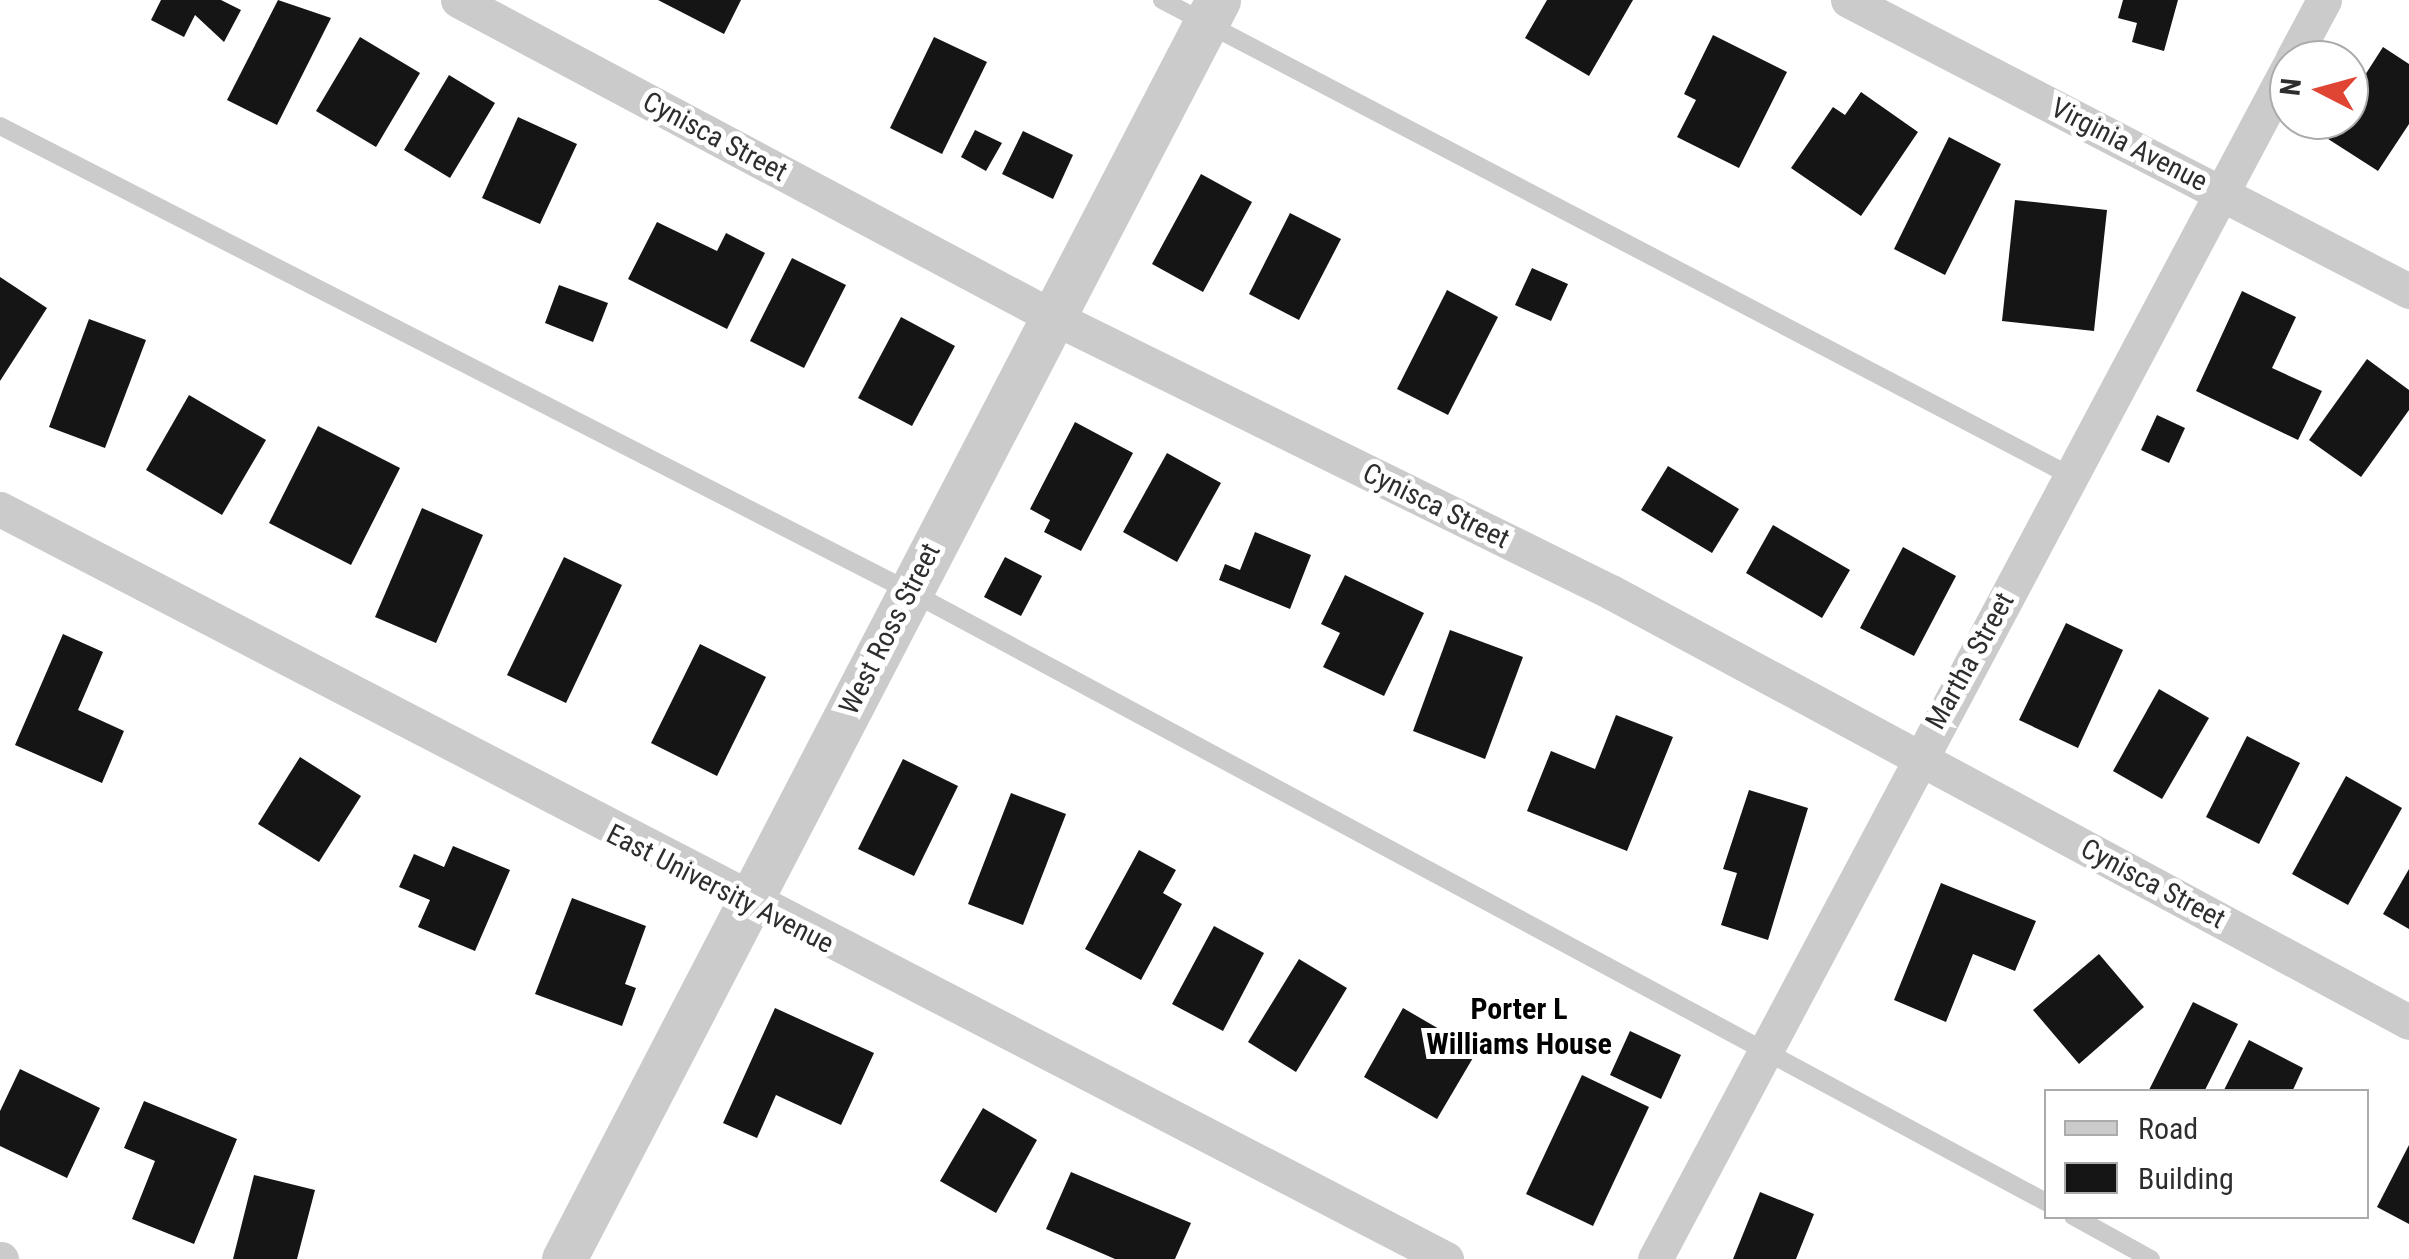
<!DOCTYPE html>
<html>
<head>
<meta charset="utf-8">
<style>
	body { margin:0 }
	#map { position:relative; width:2409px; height:1259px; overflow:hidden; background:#fff; font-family:"Roboto Condensed",sans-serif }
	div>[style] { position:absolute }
	.building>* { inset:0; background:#151515 }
	.service>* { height:18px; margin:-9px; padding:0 9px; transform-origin:9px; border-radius:9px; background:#cbcbcb }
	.minor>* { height:35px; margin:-17.5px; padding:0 17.5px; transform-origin:17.5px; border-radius:17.5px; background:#cbcbcb }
	.tertiary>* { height:45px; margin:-22.5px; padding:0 22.5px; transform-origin:22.5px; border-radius:22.5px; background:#cbcbcb }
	span { translate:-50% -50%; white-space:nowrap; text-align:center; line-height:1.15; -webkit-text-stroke:10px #fff; paint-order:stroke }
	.street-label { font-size:28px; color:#2e2e2e }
	.neighbourhood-label { font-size:30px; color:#000; font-weight:700 }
	.legend { position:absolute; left:2044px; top:1089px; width:325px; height:130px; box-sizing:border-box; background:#fff; border:2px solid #ababab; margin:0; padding:12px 18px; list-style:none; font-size:30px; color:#2e2e2e }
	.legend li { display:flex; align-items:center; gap:20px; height:50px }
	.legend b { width:50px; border:2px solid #ababab }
	.north { position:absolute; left:2269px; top:40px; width:100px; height:100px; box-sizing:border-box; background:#fff; border:2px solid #ababab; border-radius:50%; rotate:276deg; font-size:28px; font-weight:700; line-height:40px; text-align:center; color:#2e2e2e }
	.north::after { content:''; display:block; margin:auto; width:35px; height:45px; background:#e04534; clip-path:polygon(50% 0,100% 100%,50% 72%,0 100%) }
</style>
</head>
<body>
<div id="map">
	<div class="building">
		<i style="clip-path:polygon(161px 0,221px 0,241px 10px,224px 42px,195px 15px,184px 37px,151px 20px)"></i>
		<i style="clip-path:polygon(278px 0,331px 18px,277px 125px,227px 100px)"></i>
		<i style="clip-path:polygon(658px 0,741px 0,724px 34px)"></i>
		<i style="clip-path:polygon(1547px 0,1633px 0,1589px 76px,1525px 38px)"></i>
		<i style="clip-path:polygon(2123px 0,2178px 0,2164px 51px,2132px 42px,2137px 23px,2118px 18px)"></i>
		<i style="clip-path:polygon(1713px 35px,1787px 72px,1739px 168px,1677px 137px,1696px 100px,1684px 94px)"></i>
		<i style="clip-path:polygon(360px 37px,420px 73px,376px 147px,316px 111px)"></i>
		<i style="clip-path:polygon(934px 37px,987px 62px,942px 154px,890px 128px)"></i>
		<i style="clip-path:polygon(2383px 47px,2409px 64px,2409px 124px,2378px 171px,2325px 137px,2336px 120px,2349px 120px,2349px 100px)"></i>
		<i style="clip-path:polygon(449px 75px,495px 103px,450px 178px,404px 150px)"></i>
		<i style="clip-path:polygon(1861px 92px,1918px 132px,1861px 216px,1791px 168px,1833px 107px,1845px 115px)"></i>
		<i style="clip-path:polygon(518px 117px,577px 144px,540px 224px,482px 198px)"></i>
		<i style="clip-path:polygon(975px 130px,1002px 143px,986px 171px,961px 157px)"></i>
		<i style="clip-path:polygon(1023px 131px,1073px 155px,1053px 199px,1002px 174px)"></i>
		<i style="clip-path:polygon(1949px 137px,2001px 164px,1945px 275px,1894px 249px)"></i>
		<i style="clip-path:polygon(1201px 174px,1252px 202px,1203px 292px,1152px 264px)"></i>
		<i style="clip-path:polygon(2015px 200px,2107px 210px,2094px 331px,2002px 321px)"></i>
		<i style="clip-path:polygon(1290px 213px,1341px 239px,1299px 320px,1249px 294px)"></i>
		<i style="clip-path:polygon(657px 222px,717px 251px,726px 233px,765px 253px,727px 329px,628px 279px)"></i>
		<i style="clip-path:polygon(792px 258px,846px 285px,804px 368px,750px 341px)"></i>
		<i style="clip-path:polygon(1532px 268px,1568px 284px,1551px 321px,1515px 305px)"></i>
		<i style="clip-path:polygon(0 277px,47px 308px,0 381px)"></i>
		<i style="clip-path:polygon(559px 285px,608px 303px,593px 342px,545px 323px)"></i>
		<i style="clip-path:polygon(1447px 290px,1498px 317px,1448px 415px,1397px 389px)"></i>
		<i style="clip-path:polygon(2242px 291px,2296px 317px,2272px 368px,2322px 391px,2298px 440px,2196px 391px)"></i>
		<i style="clip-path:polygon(901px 317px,955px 346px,912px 426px,858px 398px)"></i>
		<i style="clip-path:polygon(89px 319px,146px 340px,105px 448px,49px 427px)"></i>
		<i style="clip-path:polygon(2367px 359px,2409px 390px,2409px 410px,2361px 477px,2309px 440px)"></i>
		<i style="clip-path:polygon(189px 395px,266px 440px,222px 515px,146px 470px)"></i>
		<i style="clip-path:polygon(2157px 415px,2185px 428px,2169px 463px,2141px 450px)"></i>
		<i style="clip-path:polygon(1075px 422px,1133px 453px,1081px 551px,1044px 532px,1050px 520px,1030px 509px)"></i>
		<i style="clip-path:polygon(318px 426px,400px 468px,351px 565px,269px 523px)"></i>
		<i style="clip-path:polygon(1167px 453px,1221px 483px,1177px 562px,1123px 532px)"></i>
		<i style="clip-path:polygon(1668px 466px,1739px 509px,1712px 553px,1641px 510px)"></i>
		<i style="clip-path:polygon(422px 508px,483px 535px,436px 643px,375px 617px)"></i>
		<i style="clip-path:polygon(1773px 525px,1850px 570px,1822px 618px,1746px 573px)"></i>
		<i style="clip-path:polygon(1255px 532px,1311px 555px,1290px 609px,1219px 580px,1225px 564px,1240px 570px)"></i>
		<i style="clip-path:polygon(1903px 547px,1956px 576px,1914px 656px,1860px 628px)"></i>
		<i style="clip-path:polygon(564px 557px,622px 585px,566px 703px,507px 675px)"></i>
		<i style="clip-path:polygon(1005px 557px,1042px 576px,1021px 616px,984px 597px)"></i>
		<i style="clip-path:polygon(1345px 575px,1424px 613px,1384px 696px,1323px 667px,1340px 633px,1321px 624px)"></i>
		<i style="clip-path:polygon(2066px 623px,2123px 650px,2078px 748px,2019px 720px)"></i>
		<i style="clip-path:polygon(1450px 630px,1523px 657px,1485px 759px,1413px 731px)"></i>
		<i style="clip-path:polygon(63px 634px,103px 652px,78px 710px,124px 731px,102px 783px,15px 745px)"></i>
		<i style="clip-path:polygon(700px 644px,766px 677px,717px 776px,651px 743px)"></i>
		<i style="clip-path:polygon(2159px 689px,2209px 718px,2162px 799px,2113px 771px)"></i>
		<i style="clip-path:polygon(1616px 715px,1673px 737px,1627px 851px,1527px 811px,1551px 751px,1595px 769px)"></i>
		<i style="clip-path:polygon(2247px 736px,2300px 763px,2259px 844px,2206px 817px)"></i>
		<i style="clip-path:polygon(300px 757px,361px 796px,319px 862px,258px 824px)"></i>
		<i style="clip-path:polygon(903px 759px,958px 786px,914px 876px,858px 849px)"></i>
		<i style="clip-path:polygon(2346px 776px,2402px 808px,2348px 905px,2292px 874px)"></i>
		<i style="clip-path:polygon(1749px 790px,1808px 808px,1768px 940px,1721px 925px,1737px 873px,1723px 869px)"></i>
		<i style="clip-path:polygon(1011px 793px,1066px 814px,1023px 925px,968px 904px)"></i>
		<i style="clip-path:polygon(453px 846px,510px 870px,475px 951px,418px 927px,430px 900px,399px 887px,414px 854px,444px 867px)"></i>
		<i style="clip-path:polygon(1139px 850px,1176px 870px,1163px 893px,1182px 904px,1141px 980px,1085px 949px)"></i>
		<i style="clip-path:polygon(2409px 869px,2409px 929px,2383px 914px)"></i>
		<i style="clip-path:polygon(1941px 883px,2036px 921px,2015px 971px,1973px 954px,1946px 1022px,1894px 1000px)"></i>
		<i style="clip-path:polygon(572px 898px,646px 926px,625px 984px,636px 988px,622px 1026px,535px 994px)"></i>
		<i style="clip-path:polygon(1214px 926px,1264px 953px,1223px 1031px,1172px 1004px)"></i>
		<i style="clip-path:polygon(2099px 954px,2144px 1007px,2079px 1064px,2033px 1010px)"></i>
		<i style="clip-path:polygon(1299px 959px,1347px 988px,1296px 1072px,1248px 1042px)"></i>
		<i style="clip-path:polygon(2193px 1002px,2238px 1024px,2204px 1092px,2148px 1092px)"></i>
		<i style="clip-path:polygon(775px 1008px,874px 1053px,841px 1125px,776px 1095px,757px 1138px,723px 1123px)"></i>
		<i style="clip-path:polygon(1403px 1008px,1477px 1051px,1437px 1119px,1364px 1077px)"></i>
		<i style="clip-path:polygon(1630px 1031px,1681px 1055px,1661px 1099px,1610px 1075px)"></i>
		<i style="clip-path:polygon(2249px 1040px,2303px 1068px,2292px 1092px,2223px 1092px)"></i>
		<i style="clip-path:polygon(20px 1069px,100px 1108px,67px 1178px,0 1146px,0 1111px)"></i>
		<i style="clip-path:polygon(1582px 1075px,1649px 1107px,1593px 1226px,1526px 1194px)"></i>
		<i style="clip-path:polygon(144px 1101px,237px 1139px,194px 1244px,132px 1219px,155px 1161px,124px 1148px)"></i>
		<i style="clip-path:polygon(983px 1108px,1037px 1140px,996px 1213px,940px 1181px)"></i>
		<i style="clip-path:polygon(2409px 1145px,2409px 1224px,2377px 1207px)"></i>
		<i style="clip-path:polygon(1071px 1172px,1191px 1223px,1175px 1259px,1115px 1259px,1046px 1229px)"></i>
		<i style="clip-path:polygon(254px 1175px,315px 1190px,297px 1259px,233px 1259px)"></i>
		<i style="clip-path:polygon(1760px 1192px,1814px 1214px,1796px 1259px,1733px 1259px)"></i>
	</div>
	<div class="service">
		<i style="left:1162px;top:0;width:1026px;rotate:27.64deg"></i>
		<i style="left:0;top:126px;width:1023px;rotate:27.09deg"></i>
		<i style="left:911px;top:592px;width:1289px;rotate:28.26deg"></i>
		<i style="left:2073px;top:1216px;width:89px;rotate:28.9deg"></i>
	</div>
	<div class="minor">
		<i style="left:458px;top:0;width:667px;rotate:28.06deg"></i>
		<i style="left:1047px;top:314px;width:629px;rotate:26.24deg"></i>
		<i style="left:1611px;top:592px;width:906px;rotate:28.32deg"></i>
		<i style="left:1848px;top:0;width:632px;rotate:27.42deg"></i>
		<i style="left:2292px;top:60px;width:68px;rotate:-61.9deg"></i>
		<i style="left:0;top:509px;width:1629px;rotate:27.41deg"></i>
		<i style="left:0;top:1259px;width:1px"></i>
		<i style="left:1655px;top:1259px;width:1351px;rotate:-62.01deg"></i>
	</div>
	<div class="tertiary">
		<i style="left:564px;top:1259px;width:1419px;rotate:-62.55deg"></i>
	</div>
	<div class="street-label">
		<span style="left:715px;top:137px;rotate:28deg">Cynisca Street</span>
		<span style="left:2129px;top:145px;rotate:27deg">Virginia Avenue</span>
		<span style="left:1436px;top:506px;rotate:26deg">Cynisca Street</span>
		<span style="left:890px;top:629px;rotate:-63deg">West Ross Street</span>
		<span style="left:1970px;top:661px;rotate:-61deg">Martha Street</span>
		<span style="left:2153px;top:884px;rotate:28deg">Cynisca Street</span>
		<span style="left:720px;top:889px;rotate:27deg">East University Avenue</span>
	</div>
	<div class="neighbourhood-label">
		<span style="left:1519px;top:1026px">Porter L<br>Williams House</span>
	</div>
	<ul class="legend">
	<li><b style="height:12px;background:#cbcbcb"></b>Road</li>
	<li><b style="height:28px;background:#151515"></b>Building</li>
	</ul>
	<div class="north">N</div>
</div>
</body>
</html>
